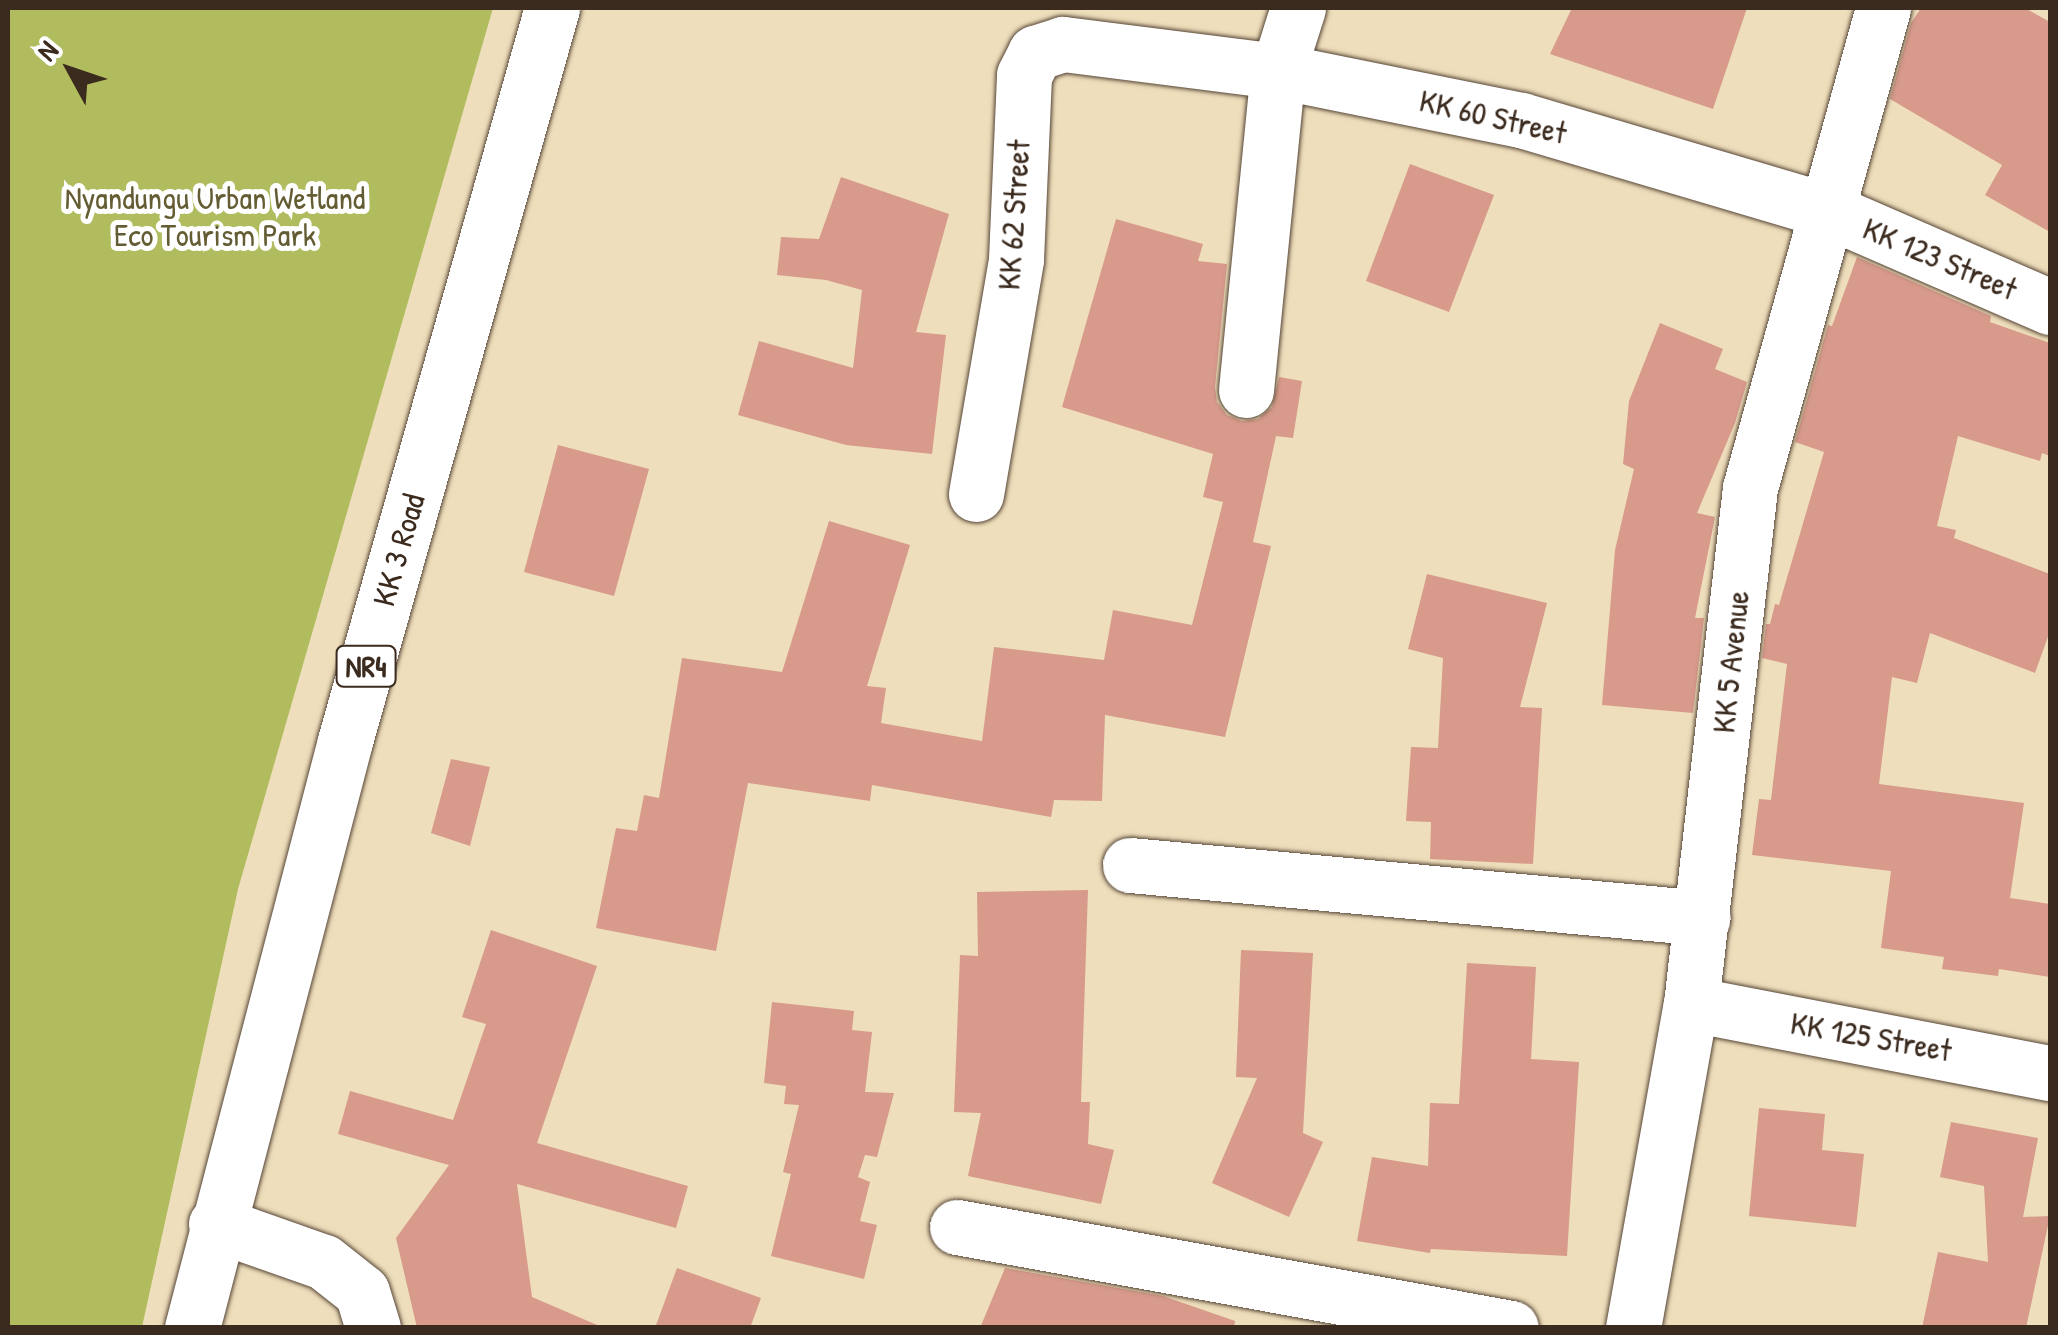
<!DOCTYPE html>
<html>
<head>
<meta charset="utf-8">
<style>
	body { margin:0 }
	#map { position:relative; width:2058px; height:1335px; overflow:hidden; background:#eedebb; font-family:"Patrick Hand",sans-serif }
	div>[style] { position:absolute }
	.green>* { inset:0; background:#b0bc5e }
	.building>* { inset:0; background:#d79a8b }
	.roads { filter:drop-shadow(0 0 2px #564536) drop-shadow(0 0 2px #564536) }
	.street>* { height:55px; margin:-27.5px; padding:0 27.5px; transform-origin:27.5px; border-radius:27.5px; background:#fff }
	.highway>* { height:55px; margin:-27.5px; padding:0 27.5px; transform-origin:27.5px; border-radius:27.5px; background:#fff }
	span { translate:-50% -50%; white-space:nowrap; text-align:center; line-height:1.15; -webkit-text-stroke:10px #fff; paint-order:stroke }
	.shield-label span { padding:2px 8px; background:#fff; border:2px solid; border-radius:8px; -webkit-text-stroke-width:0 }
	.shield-label { font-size:30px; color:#3b2a1e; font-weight:700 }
	.street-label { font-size:32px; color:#3b2a1e }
	.park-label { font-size:32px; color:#645d34 }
	.frame { position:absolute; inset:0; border:10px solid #3b2a1e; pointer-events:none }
	.north { position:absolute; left:20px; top:20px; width:100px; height:100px; -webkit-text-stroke:8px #fff; paint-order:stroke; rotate:310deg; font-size:28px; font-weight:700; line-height:40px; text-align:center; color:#3b2a1e }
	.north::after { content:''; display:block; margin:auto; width:35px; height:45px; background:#3b2a1e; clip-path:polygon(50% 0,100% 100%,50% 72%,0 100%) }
</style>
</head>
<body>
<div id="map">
	<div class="green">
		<i style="clip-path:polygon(8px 8px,493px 8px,238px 889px,142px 1327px,8px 1327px)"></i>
	</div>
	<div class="building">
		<i style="clip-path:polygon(1572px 8px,1747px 8px,1713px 109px,1550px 54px)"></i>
		<i style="clip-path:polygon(1921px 8px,2025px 8px,2050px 22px,2050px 232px,1985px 195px,2002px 165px,1890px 99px,1911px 23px)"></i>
		<i style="clip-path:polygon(1410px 164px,1494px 195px,1449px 312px,1366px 281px)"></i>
		<i style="clip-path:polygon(841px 177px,949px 214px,916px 332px,946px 335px,932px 454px,846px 445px,738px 415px,759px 341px,853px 368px,862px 290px,826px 280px,777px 275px,781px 237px,819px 239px)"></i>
		<i style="clip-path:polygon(1116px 219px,1203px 244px,1198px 261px,1227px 264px,1215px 387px,1217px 402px,1227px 415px,1242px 421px,1258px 419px,1272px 407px,1279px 377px,1302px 381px,1293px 438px,1276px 436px,1253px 542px,1271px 546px,1225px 737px,1105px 715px,1102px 801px,1054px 800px,1051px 817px,872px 785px,870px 801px,748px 783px,716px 951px,596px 928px,616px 828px,637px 831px,644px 795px,659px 798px,682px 658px,782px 672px,829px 521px,910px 545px,867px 686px,886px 688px,881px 723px,982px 741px,994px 647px,1104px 660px,1113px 610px,1192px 625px,1223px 502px,1203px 497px,1213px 454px,1062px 407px)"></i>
		<i style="clip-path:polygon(1857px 257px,1991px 316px,1990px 322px,2050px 343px,2050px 456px,2042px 453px,2040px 461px,1958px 436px,1937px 526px,1956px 530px,1954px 538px,2050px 574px,2050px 631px,2035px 673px,1930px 633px,1917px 683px,1892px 677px,1879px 784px,2024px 803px,2010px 898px,2050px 904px,2050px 977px,1999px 969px,1998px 976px,1942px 969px,1944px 957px,1881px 948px,1891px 871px,1752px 855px,1759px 799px,1771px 800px,1787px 664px,1762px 658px,1766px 624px,1770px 624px,1775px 604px,1779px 605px,1824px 452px,1795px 442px,1828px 325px,1832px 326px)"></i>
		<i style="clip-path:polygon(1660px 323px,1723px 349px,1715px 369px,1747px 382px,1735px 423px,1697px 513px,1715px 517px,1695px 618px,1704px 618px,1693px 713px,1602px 705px,1615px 550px,1634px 469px,1623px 464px,1629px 401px)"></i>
		<i style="clip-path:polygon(558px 445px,649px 469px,614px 596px,524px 572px)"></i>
		<i style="clip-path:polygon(1427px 574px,1547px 603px,1520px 707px,1542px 708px,1533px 864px,1430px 859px,1431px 822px,1406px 821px,1411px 747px,1438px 748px,1443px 658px,1408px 649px)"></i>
		<i style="clip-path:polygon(451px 759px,490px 767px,470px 846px,431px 833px)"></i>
		<i style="clip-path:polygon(1088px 890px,1081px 1102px,1090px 1102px,1088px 1144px,1114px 1150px,1101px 1204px,968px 1176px,981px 1113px,954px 1112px,960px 955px,978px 956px,977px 892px)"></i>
		<i style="clip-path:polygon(491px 930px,597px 966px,537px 1143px,688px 1186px,676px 1228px,517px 1184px,532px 1297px,604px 1328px,417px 1328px,396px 1238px,449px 1165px,338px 1134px,350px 1091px,453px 1120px,486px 1024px,462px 1017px)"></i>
		<i style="clip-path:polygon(1241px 950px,1313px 953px,1303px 1133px,1323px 1142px,1289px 1217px,1212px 1183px,1257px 1078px,1236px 1077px)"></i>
		<i style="clip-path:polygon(1467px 963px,1536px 967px,1531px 1059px,1579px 1062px,1567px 1256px,1431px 1249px,1430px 1253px,1357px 1241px,1372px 1157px,1428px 1166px,1430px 1103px,1459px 1104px)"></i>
		<i style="clip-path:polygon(772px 1002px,854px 1011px,852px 1030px,872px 1032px,865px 1092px,894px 1093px,877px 1157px,865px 1155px,858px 1177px,870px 1182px,860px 1221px,877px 1225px,864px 1279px,771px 1256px,791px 1174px,783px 1172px,799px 1105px,784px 1104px,786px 1086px,764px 1083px)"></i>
		<i style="clip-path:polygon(1759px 1108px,1825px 1114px,1822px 1150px,1864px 1154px,1856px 1227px,1749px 1216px)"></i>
		<i style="clip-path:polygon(1951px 1122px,2038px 1138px,2023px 1217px,2050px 1216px,2026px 1328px,1922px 1328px,1938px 1252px,1988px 1262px,1984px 1186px,1940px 1177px)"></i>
		<i style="clip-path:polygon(677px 1268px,761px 1298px,750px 1328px,655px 1328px)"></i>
		<i style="clip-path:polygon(1005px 1268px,1163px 1296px,1235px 1321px,1234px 1328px,980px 1328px)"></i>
	</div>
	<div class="roads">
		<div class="street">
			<i style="left:1246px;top:390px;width:321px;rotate:-84.3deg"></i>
			<i style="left:1278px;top:71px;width:66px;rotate:-72.4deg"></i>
			<i style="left:976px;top:494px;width:238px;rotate:-80.3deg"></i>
			<i style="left:1016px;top:259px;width:184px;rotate:-87.5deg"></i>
			<i style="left:1024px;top:75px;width:25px;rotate:-63deg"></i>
			<i style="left:1035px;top:53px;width:29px;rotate:-18deg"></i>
			<i style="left:1063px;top:44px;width:217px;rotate:7.2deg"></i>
			<i style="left:1278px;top:71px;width:248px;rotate:11.4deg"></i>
			<i style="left:1521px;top:120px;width:321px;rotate:16.5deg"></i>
			<i style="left:1829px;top:211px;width:241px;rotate:23.5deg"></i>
			<i style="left:1130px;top:865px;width:575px;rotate:5.28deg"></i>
			<i style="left:1691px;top:1004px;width:366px;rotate:10.9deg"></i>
			<i style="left:216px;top:1224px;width:114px;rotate:19.4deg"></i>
			<i style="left:324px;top:1262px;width:48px;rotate:38.3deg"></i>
			<i style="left:362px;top:1292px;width:38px;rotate:73deg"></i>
			<i style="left:957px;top:1227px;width:563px;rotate:10.33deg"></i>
			<i style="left:1633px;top:1328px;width:329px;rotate:-79.9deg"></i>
			<i style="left:1691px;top:1004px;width:519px;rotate:-83.48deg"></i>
			<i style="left:1750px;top:488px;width:498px;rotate:-74.5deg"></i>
		</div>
		<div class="highway">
			<i style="left:192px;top:1328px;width:607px;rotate:-75.39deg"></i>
			<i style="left:345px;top:741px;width:762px;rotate:-74.23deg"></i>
		</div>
	</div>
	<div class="shield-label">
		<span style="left:366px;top:666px">NR4</span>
	</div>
	<div class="street-label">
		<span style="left:1493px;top:117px;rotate:13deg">KK 60 Street</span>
		<span style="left:1014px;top:215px;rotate:-86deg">KK 62 Street</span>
		<span style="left:1940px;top:259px;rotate:23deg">KK 123 Street</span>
		<span style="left:399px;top:550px;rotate:-74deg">KK 3 Road</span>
		<span style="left:1731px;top:662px;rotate:-84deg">KK 5 Avenue</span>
		<span style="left:1871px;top:1037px;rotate:10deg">KK 125 Street</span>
	</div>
	<div class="park-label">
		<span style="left:215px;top:217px">Nyandungu Urban Wetland<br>Eco Tourism Park</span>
	</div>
	<div class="frame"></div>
	<div class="north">N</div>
</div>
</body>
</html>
